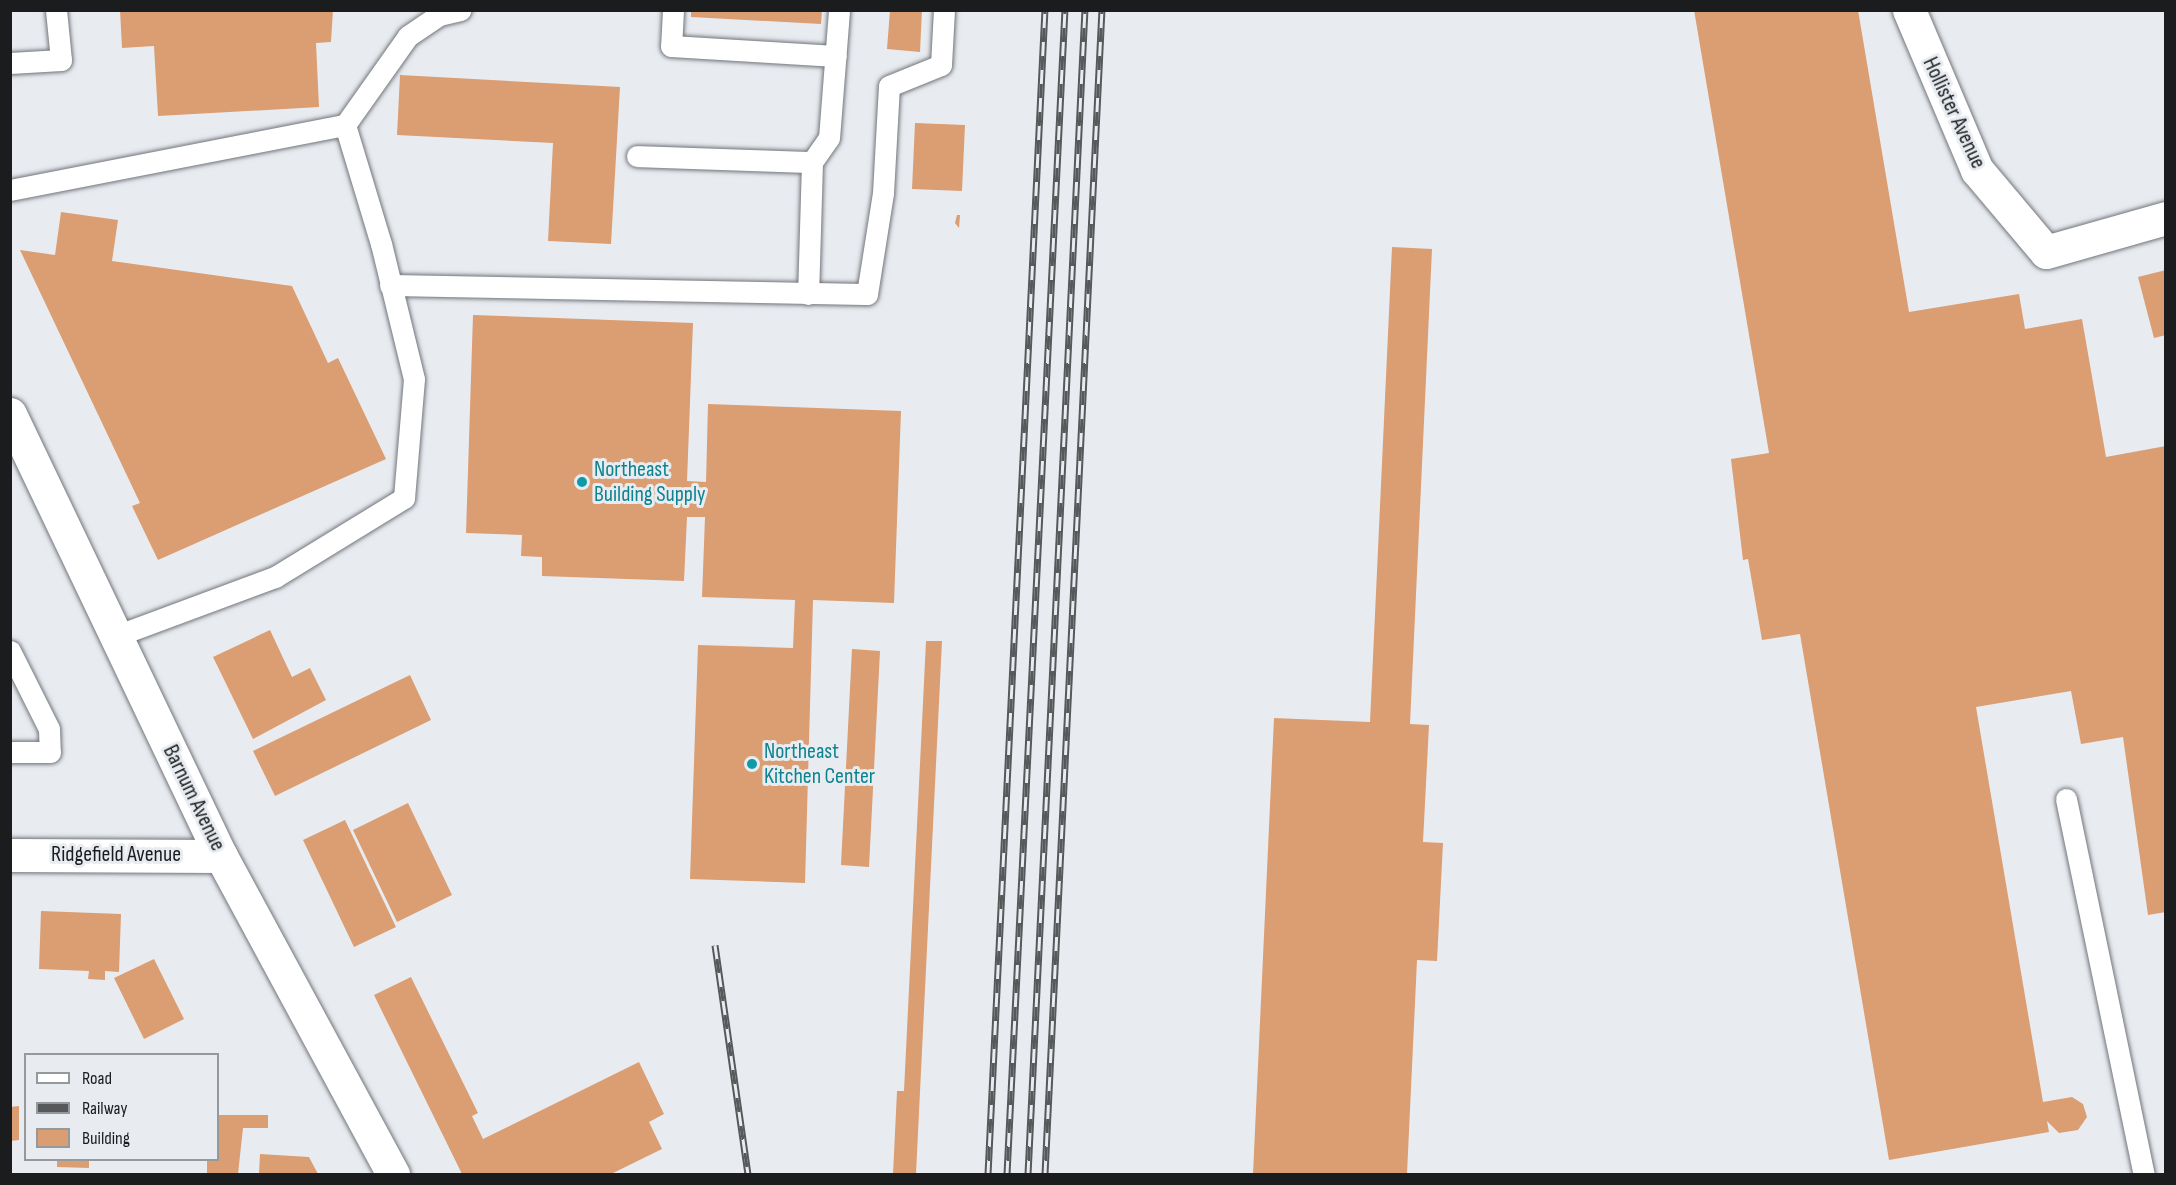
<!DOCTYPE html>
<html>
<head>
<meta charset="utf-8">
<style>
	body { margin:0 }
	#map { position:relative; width:2176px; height:1185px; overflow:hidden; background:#e8ecf1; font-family:"Sofia Sans Condensed",sans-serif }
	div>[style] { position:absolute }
	.building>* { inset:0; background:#db9d72 }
	.roads { filter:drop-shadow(0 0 2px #72757a) drop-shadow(0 0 2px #72757a) }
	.lane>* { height:21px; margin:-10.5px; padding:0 10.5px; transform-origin:10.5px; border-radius:10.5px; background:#fff }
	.street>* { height:33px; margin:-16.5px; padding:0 16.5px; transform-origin:16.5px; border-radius:16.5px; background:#fff }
	.secondary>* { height:33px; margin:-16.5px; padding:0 16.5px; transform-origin:16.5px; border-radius:16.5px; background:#fff }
	.rail>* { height:7px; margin-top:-3.5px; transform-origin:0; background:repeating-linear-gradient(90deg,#e8ecf1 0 14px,#56585a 0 28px); box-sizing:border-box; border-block:2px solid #56585a }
	.dots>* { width:16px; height:16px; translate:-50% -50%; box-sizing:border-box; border:3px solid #e8ecf1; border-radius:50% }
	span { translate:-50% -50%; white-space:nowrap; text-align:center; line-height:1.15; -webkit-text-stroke:6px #e8ecf1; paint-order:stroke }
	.street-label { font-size:22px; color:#1a1c1d }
	.culture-label { font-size:22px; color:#0d838f }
	.left { translate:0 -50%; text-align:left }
	.frame { position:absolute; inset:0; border:12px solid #1a1c1d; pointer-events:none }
	.legend { position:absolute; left:24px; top:1053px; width:195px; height:108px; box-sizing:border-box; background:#e8ecf1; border:2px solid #96999c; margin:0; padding:8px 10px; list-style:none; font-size:18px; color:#1a1c1d }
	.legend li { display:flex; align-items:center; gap:12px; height:30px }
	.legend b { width:30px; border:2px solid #96999c }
</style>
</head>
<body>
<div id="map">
	<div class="building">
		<i style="clip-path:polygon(120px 10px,333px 10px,331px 42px,316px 43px,319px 107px,158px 116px,154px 46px,122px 48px)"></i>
		<i style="clip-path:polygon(691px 10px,822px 10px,821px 24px,691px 17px)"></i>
		<i style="clip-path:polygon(890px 10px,922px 10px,920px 52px,887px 49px)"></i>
		<i style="clip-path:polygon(1694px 10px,1858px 10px,1909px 312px,2019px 294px,2025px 329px,2082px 319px,2106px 457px,2166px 446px,2166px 912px,2148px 915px,2123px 737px,2081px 744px,2071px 691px,1976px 707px,2043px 1102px,2072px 1097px,2083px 1104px,2087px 1117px,2078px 1130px,2059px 1133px,2047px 1121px,2049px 1132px,1889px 1160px,1800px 634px,1762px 640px,1748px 559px,1743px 560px,1731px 459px,1769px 453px)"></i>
		<i style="clip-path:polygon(400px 75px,620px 87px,611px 244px,548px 241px,553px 143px,397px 135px)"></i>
		<i style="clip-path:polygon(915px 123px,965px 125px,962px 191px,912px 189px)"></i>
		<i style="clip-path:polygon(61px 212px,118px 220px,112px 261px,292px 286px,328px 363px,338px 358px,386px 459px,158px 560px,132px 506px,140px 503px,20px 250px,55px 255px)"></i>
		<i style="clip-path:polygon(957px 215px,960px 215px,959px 228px,955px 223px)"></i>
		<i style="clip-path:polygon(1392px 247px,1432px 249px,1410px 724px,1429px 725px,1423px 842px,1443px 843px,1437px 961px,1417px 960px,1407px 1174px,1253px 1174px,1274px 718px,1370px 722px)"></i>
		<i style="clip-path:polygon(2166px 270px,2166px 335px,2154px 338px,2138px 277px)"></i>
		<i style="clip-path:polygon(473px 315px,693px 323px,687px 481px,706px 482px,708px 404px,901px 411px,894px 603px,813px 600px,805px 883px,690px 879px,698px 645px,793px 648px,795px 600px,702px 597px,705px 517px,687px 517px,684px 581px,542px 576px,542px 557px,521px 556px,522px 535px,466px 533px)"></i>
		<i style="clip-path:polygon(270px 630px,292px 677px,310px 668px,326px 700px,253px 739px,213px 657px)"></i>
		<i style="clip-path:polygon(926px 641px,942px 641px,916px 1174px,893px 1174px,897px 1091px,904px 1091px)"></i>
		<i style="clip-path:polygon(852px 649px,880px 651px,869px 867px,841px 865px)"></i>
		<i style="clip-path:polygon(410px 675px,431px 720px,275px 796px,253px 751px)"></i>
		<i style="clip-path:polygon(408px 803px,452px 895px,397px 922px,353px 830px)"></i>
		<i style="clip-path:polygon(345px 820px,396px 927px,354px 947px,303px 840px)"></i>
		<i style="clip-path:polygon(41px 911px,121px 914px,119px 972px,105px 971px,105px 980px,88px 979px,89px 971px,39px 969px)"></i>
		<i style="clip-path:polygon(154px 959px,184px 1019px,144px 1039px,114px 978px)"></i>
		<i style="clip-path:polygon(411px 977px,478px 1113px,472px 1116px,483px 1139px,639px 1062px,664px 1114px,649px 1122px,662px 1149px,611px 1174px,462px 1174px,374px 995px)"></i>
		<i style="clip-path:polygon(19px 1106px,19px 1140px,10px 1141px,10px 1107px)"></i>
		<i style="clip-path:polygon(218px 1115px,268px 1115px,268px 1128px,243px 1128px,238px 1174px,207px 1174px,207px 1160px,218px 1160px)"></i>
		<i style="clip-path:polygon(260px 1154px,309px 1157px,318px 1174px,259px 1174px)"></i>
		<i style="clip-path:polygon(57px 1160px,89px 1160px,89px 1168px,57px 1167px)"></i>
	</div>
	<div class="roads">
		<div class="lane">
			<i style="left:673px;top:10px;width:36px;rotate:93deg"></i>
			<i style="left:671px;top:46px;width:165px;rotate:3.5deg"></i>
			<i style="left:10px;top:63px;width:51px;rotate:-3.4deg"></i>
			<i style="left:61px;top:60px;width:50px;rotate:-95.7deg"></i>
			<i style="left:637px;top:156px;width:175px;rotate:2deg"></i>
			<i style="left:812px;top:162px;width:132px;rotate:91.7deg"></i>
			<i style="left:812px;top:162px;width:29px;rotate:-55deg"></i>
			<i style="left:829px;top:138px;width:128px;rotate:-85.5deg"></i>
			<i style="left:10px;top:190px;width:341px;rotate:-11deg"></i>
			<i style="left:345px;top:125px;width:109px;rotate:-54.7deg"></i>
			<i style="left:408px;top:36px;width:37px;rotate:-34deg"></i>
			<i style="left:439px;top:15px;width:22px;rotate:-13deg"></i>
			<i style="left:390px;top:285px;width:477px;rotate:1.1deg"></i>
			<i style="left:867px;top:294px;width:102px;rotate:-81deg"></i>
			<i style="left:883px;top:193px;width:107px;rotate:-86.8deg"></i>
			<i style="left:889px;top:86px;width:56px;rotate:-22deg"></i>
			<i style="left:941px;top:65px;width:55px;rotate:-86.9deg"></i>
			<i style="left:116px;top:636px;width:170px;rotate:-20.4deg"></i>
			<i style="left:275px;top:577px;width:151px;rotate:-31.5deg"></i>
			<i style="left:404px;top:498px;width:119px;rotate:-85.2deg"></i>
			<i style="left:414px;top:379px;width:139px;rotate:-103.7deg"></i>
			<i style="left:381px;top:244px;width:124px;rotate:-106.8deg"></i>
			<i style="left:10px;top:651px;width:87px;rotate:63.4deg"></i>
			<i style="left:49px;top:729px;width:23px;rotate:88deg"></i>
			<i style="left:50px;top:752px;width:40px;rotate:180deg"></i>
			<i style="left:2066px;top:799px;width:383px;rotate:78.3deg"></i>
		</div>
		<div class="street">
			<i style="left:1909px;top:10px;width:174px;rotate:67deg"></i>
			<i style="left:1977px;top:170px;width:107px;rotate:49.9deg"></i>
			<i style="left:2046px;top:252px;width:125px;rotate:-15.8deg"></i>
			<i style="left:10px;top:855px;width:211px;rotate:0.3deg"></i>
		</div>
		<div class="secondary">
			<i style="left:10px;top:414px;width:490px;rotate:64.5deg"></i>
			<i style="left:221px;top:856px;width:362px;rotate:61.6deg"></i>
		</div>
	</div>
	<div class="rail">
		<i style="left:715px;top:945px;width:231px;rotate:81.8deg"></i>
		<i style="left:988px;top:1174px;width:1165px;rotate:-87.2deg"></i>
		<i style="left:1007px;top:1174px;width:1165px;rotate:-87.15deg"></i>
		<i style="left:1028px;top:1174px;width:1165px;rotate:-87.2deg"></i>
		<i style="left:1045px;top:1174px;width:1165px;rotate:-87.2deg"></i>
	</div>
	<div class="dots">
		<i style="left:582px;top:482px;background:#0f9aa8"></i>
		<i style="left:752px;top:764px;background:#0f9aa8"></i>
	</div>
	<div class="street-label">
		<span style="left:1954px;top:113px;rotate:65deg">Hollister Avenue</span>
		<span style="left:194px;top:798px;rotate:64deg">Barnum Avenue</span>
		<span style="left:116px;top:855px">Ridgefield Avenue</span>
	</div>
	<div class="culture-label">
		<span class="left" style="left:594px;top:482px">Northeast<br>Building Supply</span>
		<span class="left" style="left:764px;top:764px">Northeast<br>Kitchen Center</span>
	</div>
	<div class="frame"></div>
	<ul class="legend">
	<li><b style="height:8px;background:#fff"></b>Road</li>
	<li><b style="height:8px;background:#56585a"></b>Railway</li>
	<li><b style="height:16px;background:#db9d72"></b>Building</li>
	</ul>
</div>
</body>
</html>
